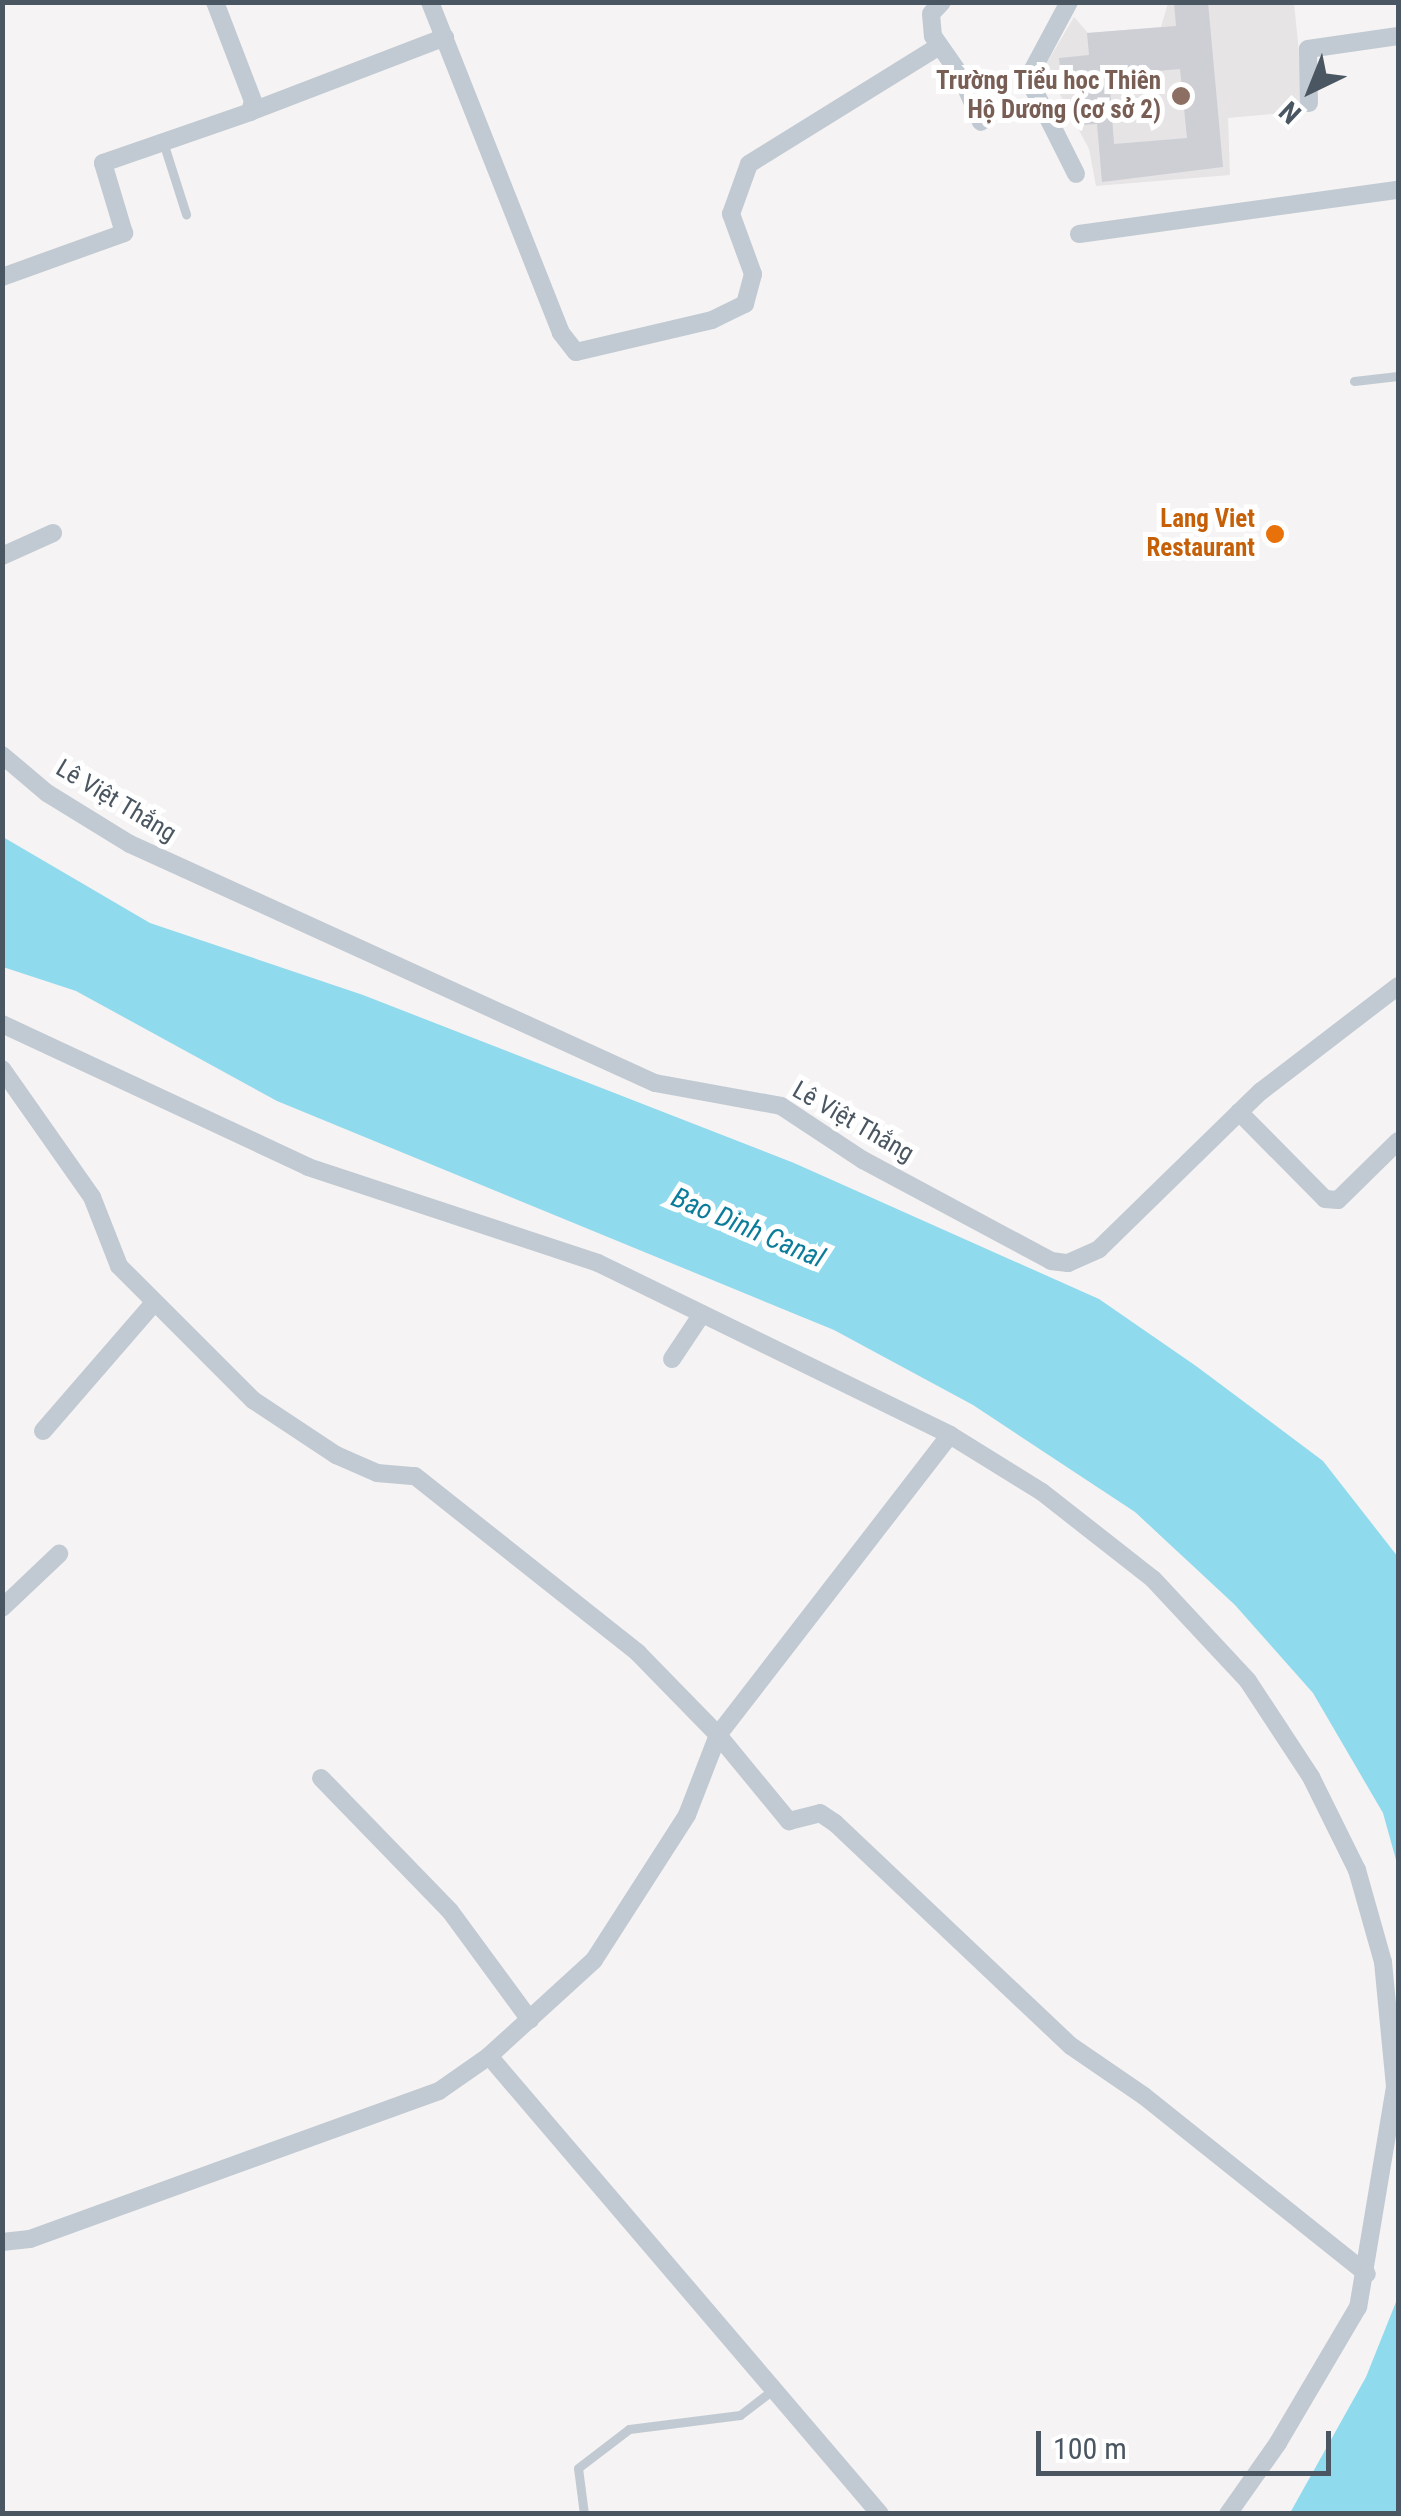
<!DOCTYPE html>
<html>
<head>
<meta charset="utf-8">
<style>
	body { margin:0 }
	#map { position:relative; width:1401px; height:2516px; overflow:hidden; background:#f5f3f3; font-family:"Roboto Condensed",sans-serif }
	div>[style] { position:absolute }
	.education>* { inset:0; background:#e6e4e5 }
	.water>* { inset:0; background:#90daee }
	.building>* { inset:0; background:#cdcfd5 }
	.service>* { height:9px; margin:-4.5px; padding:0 4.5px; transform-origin:4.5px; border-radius:4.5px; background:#c1cad2 }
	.minor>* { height:18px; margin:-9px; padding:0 9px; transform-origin:9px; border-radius:9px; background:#c1cad2 }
	.dots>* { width:28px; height:28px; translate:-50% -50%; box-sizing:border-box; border:5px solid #fff; border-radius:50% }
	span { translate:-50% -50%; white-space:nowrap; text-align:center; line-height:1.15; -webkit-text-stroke:10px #fff; paint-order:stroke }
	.education-label { font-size:25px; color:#785e54; font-weight:700 }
	.right { translate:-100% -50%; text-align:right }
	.food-label { font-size:25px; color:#c56008; font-weight:700 }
	.street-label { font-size:25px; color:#4a5661 }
	.water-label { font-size:28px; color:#0c7c9b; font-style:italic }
	.frame { position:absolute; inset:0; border:5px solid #4a5661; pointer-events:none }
	.north { position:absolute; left:1261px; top:40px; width:100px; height:100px; -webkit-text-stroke:8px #fff; paint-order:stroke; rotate:223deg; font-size:28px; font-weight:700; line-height:40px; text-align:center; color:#4a5661 }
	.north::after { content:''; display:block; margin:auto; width:35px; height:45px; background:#4a5661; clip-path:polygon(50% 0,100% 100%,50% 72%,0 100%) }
	.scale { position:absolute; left:1036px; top:2431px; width:295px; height:45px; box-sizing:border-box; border:5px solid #4a5661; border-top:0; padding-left:12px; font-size:30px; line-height:35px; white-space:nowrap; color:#4a5661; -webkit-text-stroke:8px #fff; paint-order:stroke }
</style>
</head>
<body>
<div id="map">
	<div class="education">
		<i style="clip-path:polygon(1168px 3px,1294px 3px,1305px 111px,1228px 118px,1230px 175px,1096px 186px,1089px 149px,1045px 66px,1074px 17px,1088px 33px,1161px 27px)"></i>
	</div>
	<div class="water">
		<i style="clip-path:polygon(3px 837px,150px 923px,363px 995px,794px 1163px,1099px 1299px,1196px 1366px,1323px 1461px,1398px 1557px,1398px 1867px,1383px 1813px,1313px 1693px,1235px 1605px,1135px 1512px,973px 1405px,834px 1330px,277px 1101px,76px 991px,3px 967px)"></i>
		<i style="clip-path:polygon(1398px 2297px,1398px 2513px,1290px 2513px,1366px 2377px)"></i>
	</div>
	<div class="building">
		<i style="clip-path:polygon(evenodd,1208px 2px,1223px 167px,1102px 182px,1097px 124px,1080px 125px,1076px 78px,1061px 79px,1059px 58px,1089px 55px,1087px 33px,1176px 26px,1174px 3px,1208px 2px,1180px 69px,1187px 138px,1114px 144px,1109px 75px,1180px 69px)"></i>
	</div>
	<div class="service">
		<i style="left:163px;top:142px;width:76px;rotate:72.3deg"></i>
		<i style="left:1354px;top:381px;width:44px;rotate:-6.5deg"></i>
		<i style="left:584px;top:2514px;width:46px;rotate:-97.4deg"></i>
		<i style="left:578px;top:2468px;width:64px;rotate:-37.4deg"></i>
		<i style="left:629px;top:2429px;width:112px;rotate:-7.2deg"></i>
		<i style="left:740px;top:2415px;width:43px;rotate:-37.4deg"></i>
	</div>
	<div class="minor">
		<i style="left:430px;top:2px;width:356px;rotate:68.4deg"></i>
		<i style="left:561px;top:333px;width:24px;rotate:52deg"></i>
		<i style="left:576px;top:352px;width:140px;rotate:-13.2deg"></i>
		<i style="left:712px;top:320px;width:37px;rotate:-26deg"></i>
		<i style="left:745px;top:304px;width:31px;rotate:-75deg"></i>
		<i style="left:753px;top:274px;width:64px;rotate:-110.1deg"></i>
		<i style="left:731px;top:214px;width:53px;rotate:-70.2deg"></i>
		<i style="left:749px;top:164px;width:222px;rotate:-31.8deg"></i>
		<i style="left:942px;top:2px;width:16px;rotate:133deg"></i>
		<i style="left:931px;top:14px;width:22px;rotate:85deg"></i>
		<i style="left:933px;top:36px;width:49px;rotate:55deg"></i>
		<i style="left:961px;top:76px;width:50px;rotate:66.5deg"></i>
		<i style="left:1069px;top:2px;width:78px;rotate:118.2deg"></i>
		<i style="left:1032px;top:71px;width:17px;rotate:87deg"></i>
		<i style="left:1033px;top:88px;width:96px;rotate:63.4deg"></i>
		<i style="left:1309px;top:103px;width:54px;rotate:-91.1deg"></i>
		<i style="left:1308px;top:49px;width:91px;rotate:-8.2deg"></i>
		<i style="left:250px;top:112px;width:209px;rotate:-21deg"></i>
		<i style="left:1079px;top:234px;width:322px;rotate:-7.9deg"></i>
		<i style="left:2px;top:277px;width:130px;rotate:-19.8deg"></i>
		<i style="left:124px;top:233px;width:73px;rotate:-106.7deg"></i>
		<i style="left:103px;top:163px;width:156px;rotate:-19.1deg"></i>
		<i style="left:250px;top:112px;width:11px;rotate:-75deg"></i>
		<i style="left:253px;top:101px;width:106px;rotate:-111deg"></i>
		<i style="left:2px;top:556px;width:56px;rotate:-24.3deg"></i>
		<i style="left:2px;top:755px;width:59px;rotate:40.2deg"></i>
		<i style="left:47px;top:793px;width:97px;rotate:31.6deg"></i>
		<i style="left:130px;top:844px;width:577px;rotate:24.48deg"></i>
		<i style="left:655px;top:1083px;width:128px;rotate:10.3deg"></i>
		<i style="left:781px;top:1106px;width:98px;rotate:33.4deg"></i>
		<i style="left:863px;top:1160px;width:213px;rotate:28.2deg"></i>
		<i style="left:1051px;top:1261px;width:17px;rotate:7deg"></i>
		<i style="left:1068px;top:1263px;width:34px;rotate:-24deg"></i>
		<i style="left:1099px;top:1249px;width:225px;rotate:-44.3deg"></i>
		<i style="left:1260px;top:1092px;width:174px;rotate:-37.5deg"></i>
		<i style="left:2px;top:1024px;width:338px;rotate:25deg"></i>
		<i style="left:308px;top:1167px;width:305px;rotate:18.3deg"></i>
		<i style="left:598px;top:1263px;width:392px;rotate:26deg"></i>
		<i style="left:950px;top:1435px;width:108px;rotate:31.8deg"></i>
		<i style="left:1042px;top:1492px;width:141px;rotate:38.1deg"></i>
		<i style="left:1153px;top:1579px;width:139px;rotate:47deg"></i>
		<i style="left:1248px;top:1681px;width:115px;rotate:56.7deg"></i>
		<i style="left:1311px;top:1777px;width:104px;rotate:63.7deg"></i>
		<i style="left:1357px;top:1870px;width:96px;rotate:74.2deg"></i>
		<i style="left:1383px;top:1962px;width:126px;rotate:84.5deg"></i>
		<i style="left:1395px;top:2087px;width:223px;rotate:99.5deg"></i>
		<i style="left:1358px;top:2307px;width:158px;rotate:120.5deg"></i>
		<i style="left:1278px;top:2443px;width:87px;rotate:125.2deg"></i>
		<i style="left:2px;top:1069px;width:156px;rotate:54.9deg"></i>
		<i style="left:92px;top:1197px;width:74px;rotate:68.6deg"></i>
		<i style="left:119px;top:1266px;width:190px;rotate:45deg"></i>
		<i style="left:253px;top:1400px;width:100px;rotate:33.5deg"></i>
		<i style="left:336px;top:1455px;width:45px;rotate:23.7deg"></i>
		<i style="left:377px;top:1473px;width:38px;rotate:5deg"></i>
		<i style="left:415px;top:1476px;width:285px;rotate:38.4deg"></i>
		<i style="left:638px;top:1653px;width:115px;rotate:45.7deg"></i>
		<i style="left:718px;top:1735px;width:112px;rotate:50.5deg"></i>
		<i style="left:789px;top:1821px;width:32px;rotate:-14deg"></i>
		<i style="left:820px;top:1813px;width:18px;rotate:34deg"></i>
		<i style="left:835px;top:1823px;width:325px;rotate:43.4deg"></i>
		<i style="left:1071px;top:2046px;width:88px;rotate:34.4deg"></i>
		<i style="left:1144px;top:2096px;width:285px;rotate:38.6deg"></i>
		<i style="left:1239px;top:1112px;width:122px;rotate:45.3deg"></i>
		<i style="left:1325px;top:1199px;width:13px;rotate:4deg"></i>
		<i style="left:1338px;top:1200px;width:84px;rotate:-44.5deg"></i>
		<i style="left:672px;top:1359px;width:54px;rotate:-56.3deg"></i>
		<i style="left:43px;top:1431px;width:168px;rotate:-49.1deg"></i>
		<i style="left:2px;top:1608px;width:79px;rotate:-43.5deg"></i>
		<i style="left:321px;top:1778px;width:185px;rotate:45.9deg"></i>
		<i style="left:450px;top:1911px;width:135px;rotate:53.7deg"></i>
		<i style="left:489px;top:2056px;width:602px;rotate:49.51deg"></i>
		<i style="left:2px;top:2242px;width:28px;rotate:-6deg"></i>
		<i style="left:30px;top:2239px;width:435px;rotate:-19.9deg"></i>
		<i style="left:439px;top:2091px;width:61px;rotate:-35deg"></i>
		<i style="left:489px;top:2056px;width:142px;rotate:-42.4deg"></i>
		<i style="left:594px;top:1960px;width:172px;rotate:-57.3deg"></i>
		<i style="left:687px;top:1815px;width:86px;rotate:-68.8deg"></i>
		<i style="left:718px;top:1735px;width:379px;rotate:-52.3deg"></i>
	</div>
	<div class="dots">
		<i style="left:1181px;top:96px;background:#8d6e63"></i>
		<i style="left:1275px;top:534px;background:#e8710a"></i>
	</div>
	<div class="education-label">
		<span class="right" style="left:1161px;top:96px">Trường Tiểu học Thiên<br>Hộ Dương (cơ sở 2)</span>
	</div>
	<div class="food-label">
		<span class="right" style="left:1255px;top:534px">Lang Viet<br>Restaurant</span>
	</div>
	<div class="street-label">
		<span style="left:116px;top:801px;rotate:31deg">Lê Việt Thắng</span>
		<span style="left:853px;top:1122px;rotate:30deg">Lê Việt Thắng</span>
	</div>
	<div class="water-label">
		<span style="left:748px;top:1228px;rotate:23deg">Bao Dinh Canal</span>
	</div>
	<div class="frame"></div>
	<div class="north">N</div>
	<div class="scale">100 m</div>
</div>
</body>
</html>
